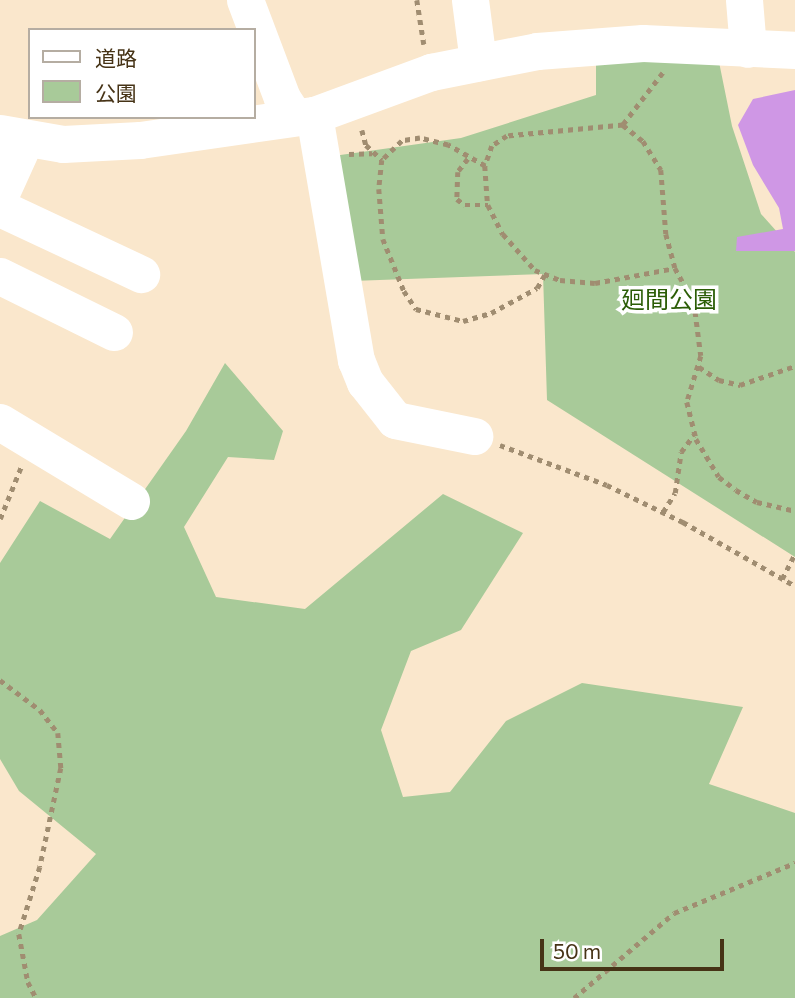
<!DOCTYPE html>
<html>
<head>
<meta charset="utf-8">
<style>
	body { margin:0 }
	#map { position:relative; width:795px; height:998px; overflow:hidden; background:#fae7cc; font-family:Commissioner,"Noto Sans JP",sans-serif }
	div>[style] { position:absolute }
	.green>* { inset:0; background:#a8ca99 }
	.water>* { inset:0; background:#cf97e5 }
	.path>* { height:4.5px; margin-top:-2.25px; transform-origin:0; background:repeating-linear-gradient(90deg,#a08d71 0 5px,transparent 0 10px) }
	.minor>* { height:37px; margin:-18.5px; padding:0 18.5px; transform-origin:18.5px; border-radius:18.5px; background:#fff }
	span { translate:-50% -50%; white-space:nowrap; text-align:center; line-height:1.15; -webkit-text-stroke:7px #fff; paint-order:stroke }
	.park-label { font-size:24px; color:#2b5d06 }
	.legend { position:absolute; left:28px; top:28px; width:228px; height:91px; box-sizing:border-box; background:#fff; border:2px solid #b5ada2; margin:0; padding:9px 12px; list-style:none; font-size:21px; color:#463316 }
	.legend li { display:flex; align-items:center; gap:14px; height:35px }
	.legend b { width:35px; border:2px solid #b5ada2 }
	.scale { position:absolute; left:540px; top:939px; width:184px; height:32px; box-sizing:border-box; border:4px solid #463316; border-top:0; padding-left:9px; font-size:21px; line-height:24px; white-space:nowrap; color:#463316; -webkit-text-stroke:5px #fff; paint-order:stroke }
</style>
</head>
<body>
<div id="map">
	<div class="green">
		<i style="clip-path:polygon(596px 53px,718px 57px,732px 126px,761px 214px,795px 252px,795px 557px,547px 400px,543px 274px,352px 281px,319px 158px,461px 138px,596px 95px)"></i>
		<i style="clip-path:polygon(225px 363px,283px 431px,274px 460px,228px 457px,184px 527px,216px 597px,305px 609px,443px 494px,523px 533px,461px 630px,411px 651px,381px 730px,403px 797px,450px 792px,506px 721px,582px 683px,743px 707px,709px 784px,795px 813px,795px 998px,0 998px,0 936px,37px 920px,96px 854px,19px 791px,0 759px,0 563px,40px 501px,110px 539px,186px 431px)"></i>
	</div>
	<div class="water">
		<i style="clip-path:polygon(795px 90px,795px 251px,736px 251px,737px 237px,783px 229px,779px 208px,753px 165px,738px 125px,753px 99px)"></i>
	</div>
	<div class="path">
		<i style="left:417px;top:0;width:45px;rotate:81deg"></i>
		<i style="left:663px;top:73px;width:66px;rotate:127.6deg"></i>
		<i style="left:623px;top:125px;width:117px;rotate:174.6deg"></i>
		<i style="left:507px;top:136px;width:18px;rotate:146deg"></i>
		<i style="left:492px;top:146px;width:21px;rotate:109deg"></i>
		<i style="left:485px;top:166px;width:39px;rotate:86deg"></i>
		<i style="left:488px;top:205px;width:33px;rotate:63deg"></i>
		<i style="left:503px;top:234px;width:48px;rotate:48.4deg"></i>
		<i style="left:535px;top:270px;width:27px;rotate:22deg"></i>
		<i style="left:560px;top:280px;width:35px;rotate:5deg"></i>
		<i style="left:595px;top:283px;width:81px;rotate:-10.6deg"></i>
		<i style="left:623px;top:125px;width:26px;rotate:39deg"></i>
		<i style="left:643px;top:141px;width:34px;rotate:58deg"></i>
		<i style="left:661px;top:170px;width:64px;rotate:85.5deg"></i>
		<i style="left:666px;top:234px;width:35px;rotate:75deg"></i>
		<i style="left:675px;top:268px;width:39px;rotate:61deg"></i>
		<i style="left:694px;top:302px;width:54px;rotate:82.6deg"></i>
		<i style="left:701px;top:356px;width:48px;rotate:106.9deg"></i>
		<i style="left:687px;top:402px;width:38px;rotate:76deg"></i>
		<i style="left:696px;top:439px;width:44px;rotate:58.8deg"></i>
		<i style="left:719px;top:477px;width:21px;rotate:37deg"></i>
		<i style="left:736px;top:490px;width:24px;rotate:30deg"></i>
		<i style="left:757px;top:502px;width:39px;rotate:13deg"></i>
		<i style="left:362px;top:130px;width:16px;rotate:75deg"></i>
		<i style="left:366px;top:145px;width:22px;rotate:43deg"></i>
		<i style="left:349px;top:154px;width:23px;rotate:-2deg"></i>
		<i style="left:468px;top:159px;width:16px;rotate:128deg"></i>
		<i style="left:458px;top:172px;width:27px;rotate:92deg"></i>
		<i style="left:457px;top:199px;width:10px;rotate:37deg"></i>
		<i style="left:465px;top:205px;width:23px"></i>
		<i style="left:485px;top:166px;width:43px;rotate:-150.4deg"></i>
		<i style="left:448px;top:145px;width:29px;rotate:-166deg"></i>
		<i style="left:420px;top:138px;width:18px;rotate:171deg"></i>
		<i style="left:402px;top:141px;width:28px;rotate:136deg"></i>
		<i style="left:382px;top:160px;width:29px;rotate:96deg"></i>
		<i style="left:379px;top:189px;width:50px;rotate:85.4deg"></i>
		<i style="left:383px;top:239px;width:56px;rotate:68deg"></i>
		<i style="left:404px;top:291px;width:22px;rotate:56deg"></i>
		<i style="left:416px;top:309px;width:49px;rotate:14.3deg"></i>
		<i style="left:463px;top:321px;width:29px;rotate:-16deg"></i>
		<i style="left:491px;top:313px;width:52px;rotate:-28.5deg"></i>
		<i style="left:537px;top:288px;width:16px;rotate:-60deg"></i>
		<i style="left:699px;top:367px;width:24px;rotate:33deg"></i>
		<i style="left:719px;top:380px;width:22px;rotate:13deg"></i>
		<i style="left:740px;top:385px;width:58px;rotate:-19.1deg"></i>
		<i style="left:500px;top:445px;width:114px;rotate:20.5deg"></i>
		<i style="left:607px;top:485px;width:85px;rotate:26deg"></i>
		<i style="left:683px;top:522px;width:129px;rotate:29.7deg"></i>
		<i style="left:663px;top:512px;width:22px;rotate:-58deg"></i>
		<i style="left:675px;top:493px;width:41px;rotate:-81.7deg"></i>
		<i style="left:681px;top:452px;width:21px;rotate:-53deg"></i>
		<i style="left:0;top:519px;width:56px;rotate:-68deg"></i>
		<i style="left:782px;top:579px;width:29px;rotate:-63deg"></i>
		<i style="left:0;top:680px;width:50px;rotate:36.9deg"></i>
		<i style="left:40px;top:710px;width:29px;rotate:52deg"></i>
		<i style="left:58px;top:733px;width:35px;rotate:85deg"></i>
		<i style="left:61px;top:768px;width:101px;rotate:102deg"></i>
		<i style="left:40px;top:867px;width:70px;rotate:107.4deg"></i>
		<i style="left:19px;top:934px;width:49px;rotate:79.4deg"></i>
		<i style="left:28px;top:982px;width:18px;rotate:63deg"></i>
		<i style="left:574px;top:998px;width:131px;rotate:-40.4deg"></i>
		<i style="left:674px;top:913px;width:131px;rotate:-22.5deg"></i>
	</div>
	<div class="minor">
		<i style="left:245px;top:0;width:105px;rotate:69.3deg"></i>
		<i style="left:282px;top:98px;width:20px;rotate:57deg"></i>
		<i style="left:470px;top:0;width:63px;rotate:82.6deg"></i>
		<i style="left:744px;top:0;width:49px;rotate:85.3deg"></i>
		<i style="left:314px;top:115px;width:249px;rotate:80.3deg"></i>
		<i style="left:356px;top:360px;width:24px;rotate:68deg"></i>
		<i style="left:365px;top:382px;width:48px;rotate:51.7deg"></i>
		<i style="left:395px;top:420px;width:81px;rotate:11.4deg"></i>
		<i style="left:0;top:133px;width:64px;rotate:9.9deg"></i>
		<i style="left:63px;top:144px;width:77px;rotate:-3deg"></i>
		<i style="left:140px;top:140px;width:176px;rotate:-8.2deg"></i>
		<i style="left:314px;top:115px;width:125px;rotate:-20.2deg"></i>
		<i style="left:431px;top:72px;width:108px;rotate:-11.2deg"></i>
		<i style="left:537px;top:51px;width:106px;rotate:-4.3deg"></i>
		<i style="left:643px;top:43px;width:152px;rotate:2.6deg"></i>
		<i style="left:0;top:195px;width:60px;rotate:-65.6deg"></i>
		<i style="left:0;top:208px;width:156px;rotate:25.1deg"></i>
		<i style="left:0;top:276px;width:127px;rotate:26.2deg"></i>
		<i style="left:0;top:422px;width:153px;rotate:31.1deg"></i>
	</div>
	<div class="park-label">
		<span style="left:669px;top:299px">廻間公園</span>
	</div>
	<ul class="legend">
	<li><b style="height:9px;background:#fff"></b>道路</li>
	<li><b style="height:19px;background:#a8ca99"></b>公園</li>
	</ul>
	<div class="scale">50 m</div>
</div>
</body>
</html>
